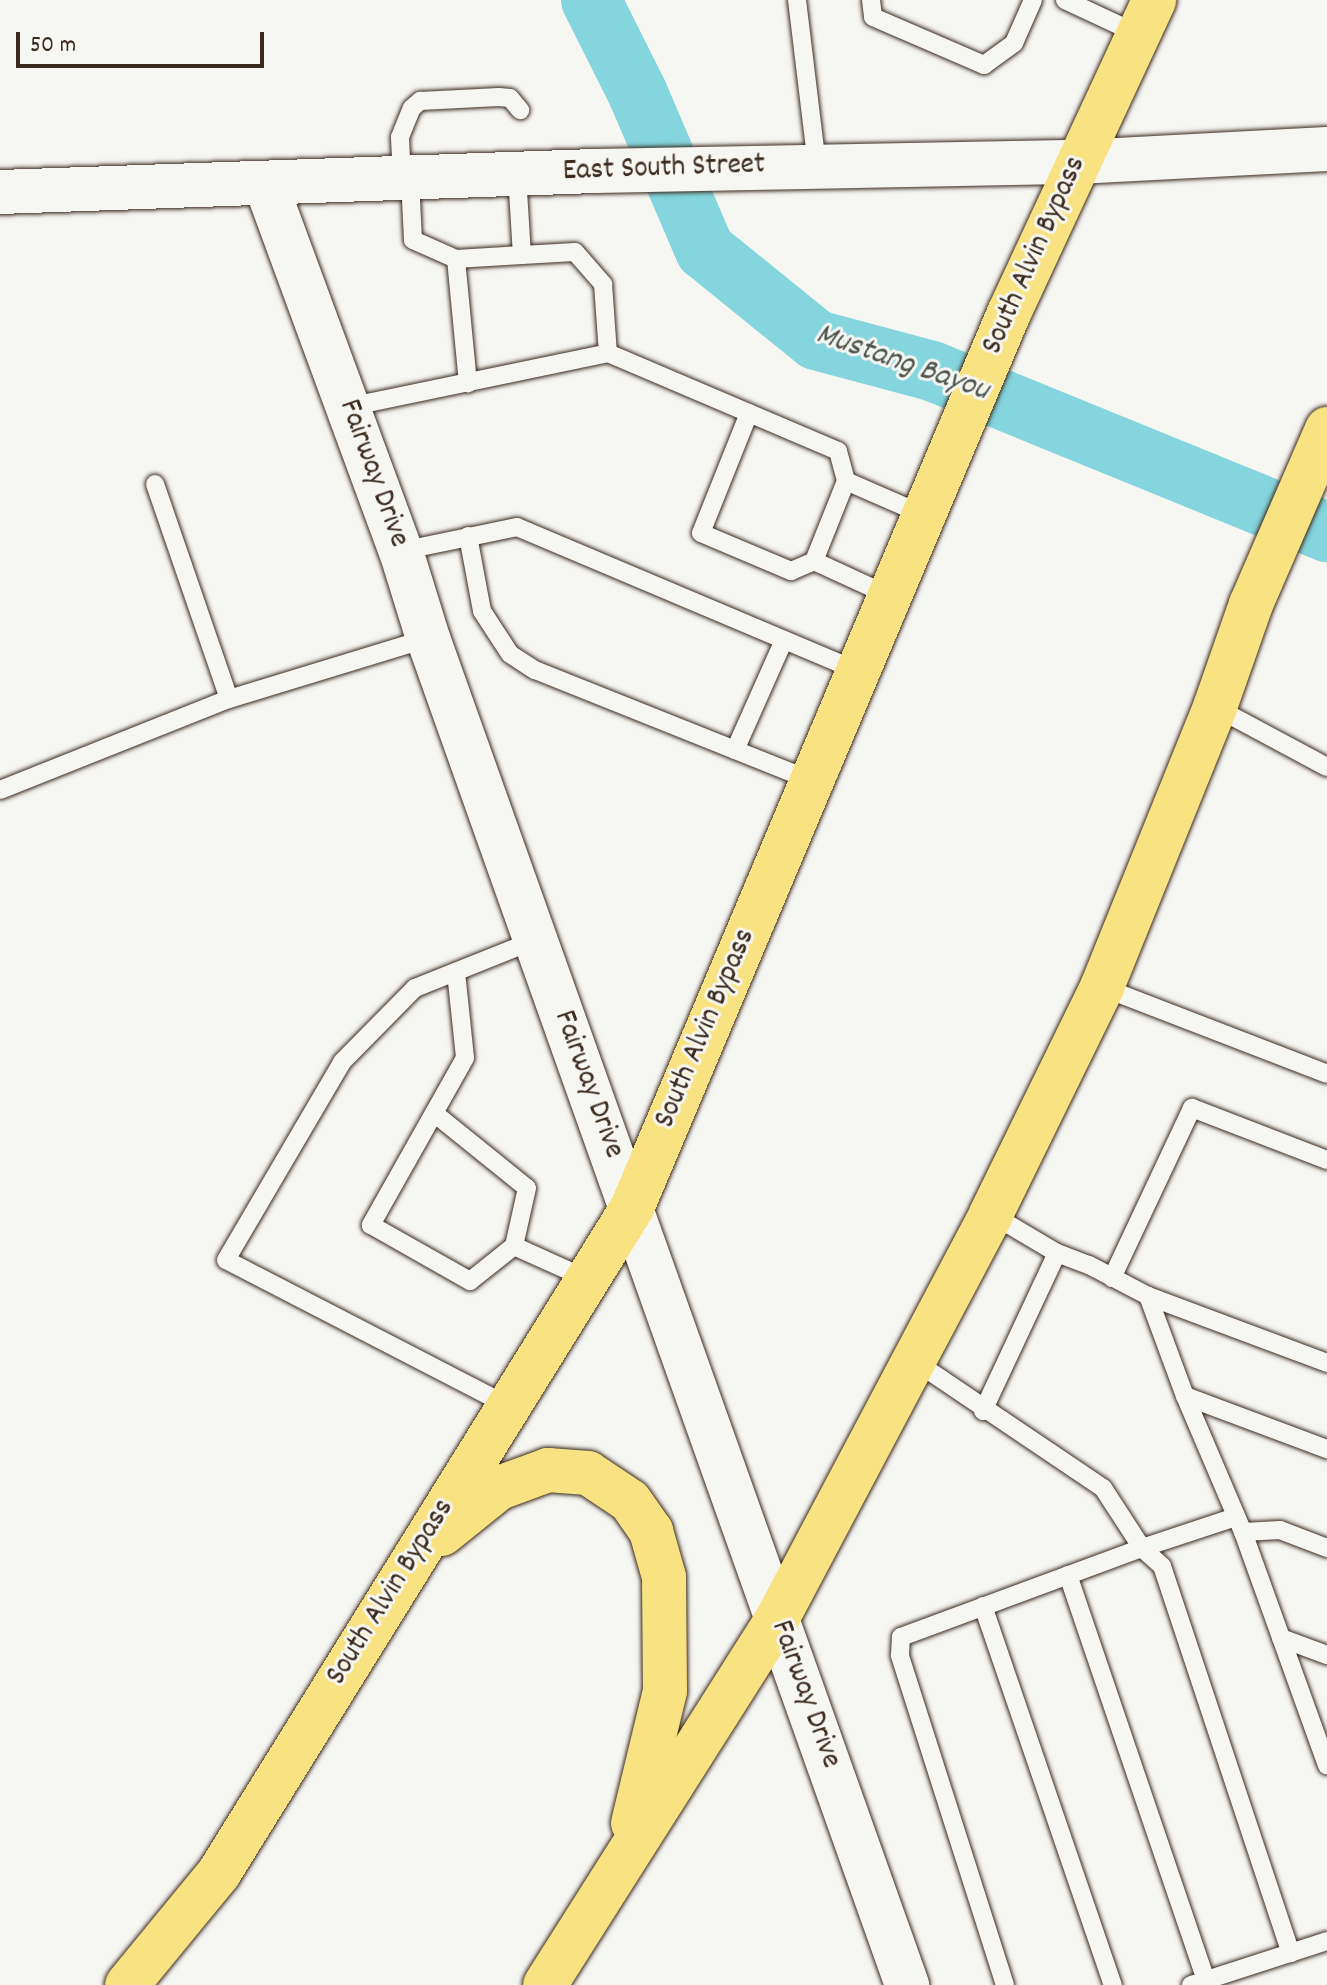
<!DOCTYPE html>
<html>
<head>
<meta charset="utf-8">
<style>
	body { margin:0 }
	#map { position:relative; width:1327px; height:1985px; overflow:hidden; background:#f6f6f2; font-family:Dekko,sans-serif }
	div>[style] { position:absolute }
	.river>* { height:60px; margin:-30px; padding:0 30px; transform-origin:30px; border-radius:30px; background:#84d5dd }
	.roads { filter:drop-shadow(0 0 2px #3b2a1e) drop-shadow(0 0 2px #3b2a1e) }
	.lane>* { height:18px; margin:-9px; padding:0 9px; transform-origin:9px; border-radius:9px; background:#f6f6f2 }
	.secondary>* { height:44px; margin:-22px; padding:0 22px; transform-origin:22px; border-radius:22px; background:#f6f6f2 }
	.primary>* { height:44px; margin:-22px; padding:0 22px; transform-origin:22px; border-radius:22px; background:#f8e281 }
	span { translate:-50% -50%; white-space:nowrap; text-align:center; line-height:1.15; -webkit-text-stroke:6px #f6f6f2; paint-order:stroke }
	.street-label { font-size:30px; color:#3b2a1e }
	.water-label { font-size:32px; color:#4d554e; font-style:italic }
	.scale { position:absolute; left:16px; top:32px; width:248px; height:36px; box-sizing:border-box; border:4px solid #3b2a1e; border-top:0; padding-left:10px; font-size:24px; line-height:28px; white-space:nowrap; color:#3b2a1e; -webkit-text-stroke:6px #f6f6f2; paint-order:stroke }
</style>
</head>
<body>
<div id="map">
	<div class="river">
		<i style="left:591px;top:0;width:105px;rotate:63.4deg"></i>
		<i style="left:638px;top:94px;width:170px;rotate:66.8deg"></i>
		<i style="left:705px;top:250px;width:143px;rotate:39deg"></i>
		<i style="left:816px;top:340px;width:120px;rotate:15deg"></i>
		<i style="left:932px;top:371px;width:427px;rotate:22.2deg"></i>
	</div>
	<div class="roads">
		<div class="lane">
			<i style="left:797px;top:0;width:166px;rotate:83.1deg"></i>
			<i style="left:871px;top:0;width:17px;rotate:83deg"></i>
			<i style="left:873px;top:17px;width:121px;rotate:23.4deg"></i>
			<i style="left:984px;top:65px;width:37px;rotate:-36deg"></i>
			<i style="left:1014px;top:43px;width:47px;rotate:-66.2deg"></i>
			<i style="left:1065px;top:0;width:81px;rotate:25deg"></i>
			<i style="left:517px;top:174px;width:81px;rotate:86.5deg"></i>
			<i style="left:522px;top:255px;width:53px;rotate:-3.2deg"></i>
			<i style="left:575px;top:252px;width:43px;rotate:48.8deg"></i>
			<i style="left:603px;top:284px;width:69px;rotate:85.9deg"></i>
			<i style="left:410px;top:179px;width:61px;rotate:87.2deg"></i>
			<i style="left:413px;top:240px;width:47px;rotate:23.8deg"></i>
			<i style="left:456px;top:259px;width:125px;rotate:84.5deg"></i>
			<i style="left:402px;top:180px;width:43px;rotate:-92.7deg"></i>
			<i style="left:400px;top:137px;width:31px;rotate:-68deg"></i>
			<i style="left:412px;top:108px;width:11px;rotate:-41deg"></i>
			<i style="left:420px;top:101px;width:79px;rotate:-2.9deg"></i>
			<i style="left:499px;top:97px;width:11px;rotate:5deg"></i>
			<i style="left:510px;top:98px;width:16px;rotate:50deg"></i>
			<i style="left:456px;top:259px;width:66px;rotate:-3.5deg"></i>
			<i style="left:348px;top:407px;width:266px;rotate:-11.7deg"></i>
			<i style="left:608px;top:353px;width:250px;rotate:23.1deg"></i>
			<i style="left:838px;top:451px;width:31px;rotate:75deg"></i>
			<i style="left:846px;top:481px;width:85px;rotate:23.6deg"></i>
			<i style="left:749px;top:413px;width:129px;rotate:111.8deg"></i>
			<i style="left:701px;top:533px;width:98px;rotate:22.9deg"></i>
			<i style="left:791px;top:571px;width:25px;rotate:-23deg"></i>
			<i style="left:814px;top:561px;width:84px;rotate:24.7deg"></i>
			<i style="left:155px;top:484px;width:227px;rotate:71deg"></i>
			<i style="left:468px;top:536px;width:76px;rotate:79.4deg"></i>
			<i style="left:482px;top:611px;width:51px;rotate:56.9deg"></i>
			<i style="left:510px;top:654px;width:30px;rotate:33deg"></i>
			<i style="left:535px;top:670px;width:298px;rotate:21.8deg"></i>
			<i style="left:401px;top:551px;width:118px;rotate:-11.7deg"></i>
			<i style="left:517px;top:527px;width:370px;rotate:22.9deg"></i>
			<i style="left:814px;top:561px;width:86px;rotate:-68.2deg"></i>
			<i style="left:1215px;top:707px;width:127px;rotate:28.2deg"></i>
			<i style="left:735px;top:750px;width:120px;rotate:-66deg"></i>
			<i style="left:0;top:790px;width:246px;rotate:-21.7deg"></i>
			<i style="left:229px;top:699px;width:208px;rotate:-17deg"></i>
			<i style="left:456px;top:972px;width:86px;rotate:84deg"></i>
			<i style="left:465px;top:1058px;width:192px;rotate:119.4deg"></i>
			<i style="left:371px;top:1225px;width:114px;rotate:29.5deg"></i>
			<i style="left:470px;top:1281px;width:56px;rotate:-38.5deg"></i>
			<i style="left:514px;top:1246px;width:80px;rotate:24.3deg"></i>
			<i style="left:1102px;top:987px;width:241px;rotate:21.1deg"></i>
			<i style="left:434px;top:1113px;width:119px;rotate:38.9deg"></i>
			<i style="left:527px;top:1188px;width:59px;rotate:102.6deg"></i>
			<i style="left:991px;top:1214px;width:77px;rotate:30.6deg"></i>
			<i style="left:1057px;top:1253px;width:34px;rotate:21deg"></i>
			<i style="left:1089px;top:1265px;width:67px;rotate:27.7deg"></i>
			<i style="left:1148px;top:1296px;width:107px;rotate:69.7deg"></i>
			<i style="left:1185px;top:1396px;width:148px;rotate:66.9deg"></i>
			<i style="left:1243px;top:1532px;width:248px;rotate:70.2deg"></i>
			<i style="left:1112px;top:1278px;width:188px;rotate:-64.8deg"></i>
			<i style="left:1192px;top:1108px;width:145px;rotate:21.1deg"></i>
			<i style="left:1148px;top:1296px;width:191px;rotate:20.5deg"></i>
			<i style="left:916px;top:1362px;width:225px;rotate:34deg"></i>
			<i style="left:1103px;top:1488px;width:72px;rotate:57deg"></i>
			<i style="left:1142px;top:1548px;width:99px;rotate:-18.3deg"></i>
			<i style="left:1185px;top:1396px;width:152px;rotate:20.5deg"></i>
			<i style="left:509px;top:1406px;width:318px;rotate:-152.7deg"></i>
			<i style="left:226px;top:1260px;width:229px;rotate:-59.6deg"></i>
			<i style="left:342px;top:1062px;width:104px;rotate:-45.4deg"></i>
			<i style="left:415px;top:988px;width:129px;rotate:-21.8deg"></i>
			<i style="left:983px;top:1411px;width:174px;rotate:-64.9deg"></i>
			<i style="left:1243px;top:1532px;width:37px;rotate:-3deg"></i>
			<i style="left:1280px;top:1530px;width:50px;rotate:21deg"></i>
			<i style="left:1068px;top:1575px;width:428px;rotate:71.2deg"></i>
			<i style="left:983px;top:1606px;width:401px;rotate:71.1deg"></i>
			<i style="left:1281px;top:1638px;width:49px;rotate:20.3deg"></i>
			<i style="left:1005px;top:1985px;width:346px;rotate:-107.7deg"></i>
			<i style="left:900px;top:1655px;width:18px;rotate:-87deg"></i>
			<i style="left:901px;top:1637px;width:257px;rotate:-20.3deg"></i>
			<i style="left:1142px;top:1548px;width:27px;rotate:42deg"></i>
			<i style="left:1162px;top:1566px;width:408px;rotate:71.6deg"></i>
			<i style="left:1191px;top:1985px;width:143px;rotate:-17.9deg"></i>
		</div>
		<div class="secondary">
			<i style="left:266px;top:185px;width:390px;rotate:69.8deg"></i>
			<i style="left:401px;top:551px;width:91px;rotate:72.8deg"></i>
			<i style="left:428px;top:638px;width:1430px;rotate:70.42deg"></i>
			<i style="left:0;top:192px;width:596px;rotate:-2.02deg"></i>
			<i style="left:596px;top:171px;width:482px;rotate:-1.1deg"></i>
			<i style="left:1078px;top:162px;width:249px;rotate:-3deg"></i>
		</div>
		<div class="primary">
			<i style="left:442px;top:1534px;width:73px;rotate:-38.9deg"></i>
			<i style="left:499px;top:1488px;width:52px;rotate:-20.2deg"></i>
			<i style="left:548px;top:1470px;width:40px;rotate:4.3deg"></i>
			<i style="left:588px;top:1473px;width:50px;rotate:33.7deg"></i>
			<i style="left:630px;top:1501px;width:37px;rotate:55deg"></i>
			<i style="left:651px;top:1531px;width:48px;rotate:74.2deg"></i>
			<i style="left:664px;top:1577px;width:114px;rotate:89.5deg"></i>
			<i style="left:665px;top:1691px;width:136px;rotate:103.6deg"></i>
			<i style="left:127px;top:1985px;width:145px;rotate:-50.6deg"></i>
			<i style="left:219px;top:1873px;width:783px;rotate:-58.16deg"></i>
			<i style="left:632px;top:1208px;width:971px;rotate:-67.16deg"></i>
			<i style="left:1009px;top:313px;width:345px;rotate:-65.1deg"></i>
			<i style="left:545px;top:1985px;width:433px;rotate:-57.6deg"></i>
			<i style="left:777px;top:1619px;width:458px;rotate:-62.1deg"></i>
			<i style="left:991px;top:1214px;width:253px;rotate:-63.9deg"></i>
			<i style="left:1102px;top:987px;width:302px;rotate:-68deg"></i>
			<i style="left:1215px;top:707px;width:109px;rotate:-70.7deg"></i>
			<i style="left:1251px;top:604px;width:191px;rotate:-66.5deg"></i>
		</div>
	</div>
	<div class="street-label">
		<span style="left:664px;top:170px;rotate:-2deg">East South Street</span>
		<span style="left:1036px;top:256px;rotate:-66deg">South Alvin Bypass</span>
		<span style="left:372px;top:474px;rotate:70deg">Fairway Drive</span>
		<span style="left:707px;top:1029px;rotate:-67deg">South Alvin Bypass</span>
		<span style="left:587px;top:1085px;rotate:70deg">Fairway Drive</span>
		<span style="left:392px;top:1593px;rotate:-58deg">South Alvin Bypass</span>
		<span style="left:804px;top:1695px;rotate:70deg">Fairway Drive</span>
	</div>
	<div class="water-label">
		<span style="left:902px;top:364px;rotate:19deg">Mustang Bayou</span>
	</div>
	<div class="scale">50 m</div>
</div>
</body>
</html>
